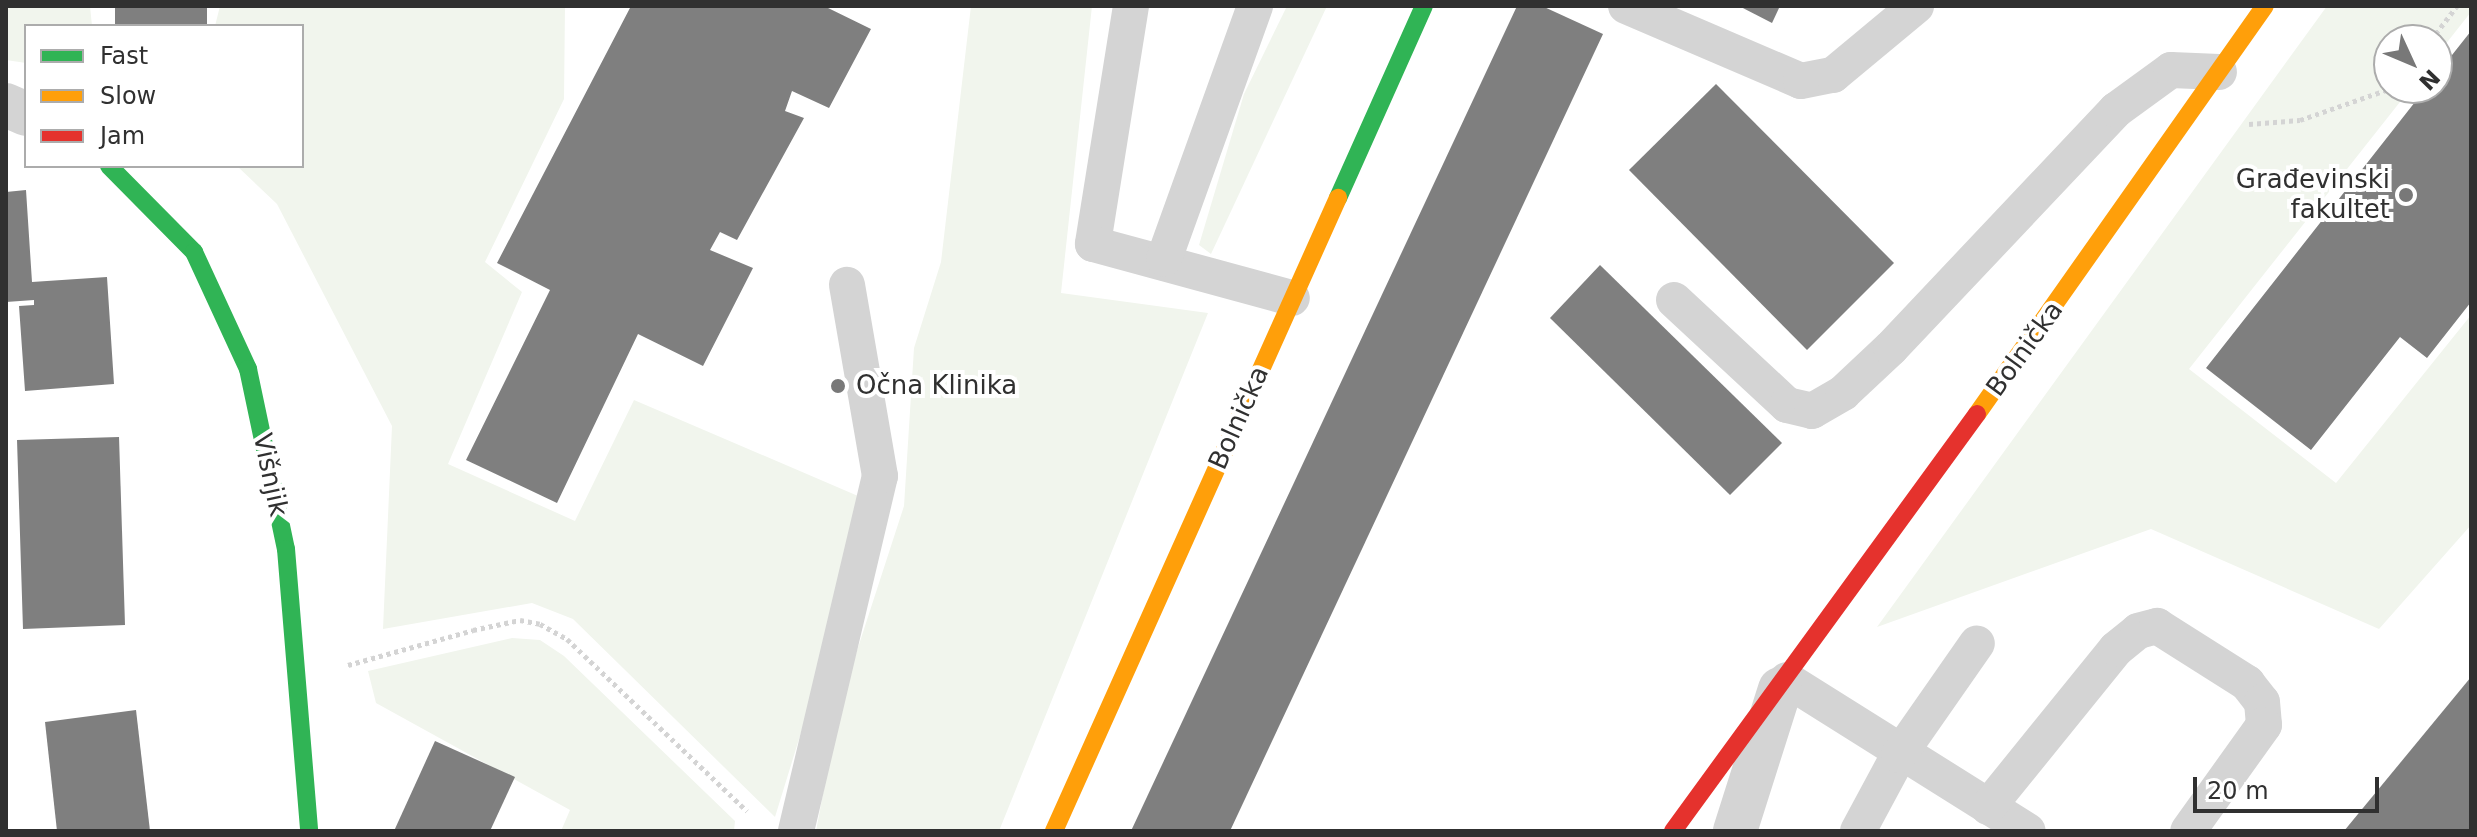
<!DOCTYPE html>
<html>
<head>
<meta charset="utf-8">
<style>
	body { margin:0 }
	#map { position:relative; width:2477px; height:837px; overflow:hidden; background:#fff; font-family:"DejaVu Sans",sans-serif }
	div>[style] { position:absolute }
	.green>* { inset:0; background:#f1f5ed }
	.building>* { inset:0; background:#7f7f7f }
	.path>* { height:5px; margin-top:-2.5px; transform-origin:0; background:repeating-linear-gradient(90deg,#d4d4d4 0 4px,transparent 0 8px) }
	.lane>* { height:36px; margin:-18px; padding:0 18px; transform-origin:18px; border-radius:18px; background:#d4d4d4 }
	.street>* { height:44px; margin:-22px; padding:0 22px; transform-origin:22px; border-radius:22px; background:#d4d4d4 }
	.fast>* { height:18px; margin:-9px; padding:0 9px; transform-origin:9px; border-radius:9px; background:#30b455 }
	.slow>* { height:18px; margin:-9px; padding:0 9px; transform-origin:9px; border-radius:9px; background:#ff9f0a }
	.jam>* { height:18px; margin:-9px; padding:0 9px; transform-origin:9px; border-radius:9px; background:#e5322d }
	.dots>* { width:22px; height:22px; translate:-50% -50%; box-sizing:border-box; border:4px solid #fff; border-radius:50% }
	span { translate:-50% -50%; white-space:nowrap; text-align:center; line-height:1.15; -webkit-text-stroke:8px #fff; paint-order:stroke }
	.poi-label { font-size:26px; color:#303030 }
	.right { translate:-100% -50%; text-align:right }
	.left { translate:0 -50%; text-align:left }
	.street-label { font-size:26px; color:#303030 }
	.frame { position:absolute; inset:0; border:8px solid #303030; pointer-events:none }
	.legend { position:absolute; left:24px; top:24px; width:280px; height:144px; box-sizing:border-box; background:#fff; border:2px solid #acacac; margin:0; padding:10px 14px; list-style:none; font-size:24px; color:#303030 }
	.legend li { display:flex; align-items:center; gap:16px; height:40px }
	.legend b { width:40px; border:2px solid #acacac }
	.north { position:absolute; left:2373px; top:24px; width:80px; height:80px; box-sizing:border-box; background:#fff; border:2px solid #acacac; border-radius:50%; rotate:134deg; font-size:22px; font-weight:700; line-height:32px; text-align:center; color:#303030 }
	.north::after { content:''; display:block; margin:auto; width:28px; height:36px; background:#787878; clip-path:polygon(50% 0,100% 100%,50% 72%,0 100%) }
	.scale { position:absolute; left:2193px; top:777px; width:186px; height:36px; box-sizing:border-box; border:4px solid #303030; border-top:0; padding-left:10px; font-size:24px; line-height:28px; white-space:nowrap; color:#303030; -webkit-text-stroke:6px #fff; paint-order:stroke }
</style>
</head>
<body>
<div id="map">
	<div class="green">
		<i style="clip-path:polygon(6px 6px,90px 6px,92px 26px,26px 26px,26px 63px,6px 60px)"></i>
		<i style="clip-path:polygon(220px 6px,565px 6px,564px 99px,485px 262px,522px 292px,448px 464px,575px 521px,634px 400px,872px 502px,775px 817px,573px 619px,532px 603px,383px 629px,392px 426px,277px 204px,237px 166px,302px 166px,302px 26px,215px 26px)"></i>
		<i style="clip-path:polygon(971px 6px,1092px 6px,1061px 293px,1208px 313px,999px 831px,816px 831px,840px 703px,904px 506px,914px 348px,941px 262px)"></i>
		<i style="clip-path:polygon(1287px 6px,1327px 6px,1211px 254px,1199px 245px,1244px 94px)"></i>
		<i style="clip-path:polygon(2327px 6px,2471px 6px,2471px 12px,2437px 55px,2437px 40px,2389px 40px,2389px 88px,2411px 88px,2189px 369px,2336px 483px,2471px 315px,2471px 525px,2379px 629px,2151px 529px,1877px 627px)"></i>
		<i style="clip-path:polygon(512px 638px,540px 640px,564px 656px,735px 821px,734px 831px,561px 831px,570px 810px,376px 703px,368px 671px)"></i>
	</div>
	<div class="building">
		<i style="clip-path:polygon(115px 6px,207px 6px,207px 26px,115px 26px)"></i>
		<i style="clip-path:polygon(631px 6px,824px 6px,871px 29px,829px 108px,792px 91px,785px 111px,804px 118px,737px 240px,720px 232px,710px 250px,753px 268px,703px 366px,638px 334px,557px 503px,466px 460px,550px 290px,497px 263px)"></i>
		<i style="clip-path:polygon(1517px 6px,1542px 6px,1603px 34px,1230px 831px,1131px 831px)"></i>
		<i style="clip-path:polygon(1739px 6px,1780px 6px,1772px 23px)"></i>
		<i style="clip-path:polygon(2471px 31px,2471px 302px,2427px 358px,2400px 337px,2311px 450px,2206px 368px,2426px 88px,2437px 88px,2437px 74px)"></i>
		<i style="clip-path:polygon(1716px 84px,1894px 263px,1807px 350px,1629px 170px)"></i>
		<i style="clip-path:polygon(26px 190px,32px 282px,107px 277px,114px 384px,25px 391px,19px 306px,34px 305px,34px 300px,6px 302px,6px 192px)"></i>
		<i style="clip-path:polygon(1600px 265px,1782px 443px,1730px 495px,1550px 318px)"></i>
		<i style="clip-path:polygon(119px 437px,125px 625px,23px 629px,17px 440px)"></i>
		<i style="clip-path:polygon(2471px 677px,2471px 831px,2344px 831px)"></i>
		<i style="clip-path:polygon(136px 710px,150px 831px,57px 831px,45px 722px)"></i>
		<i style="clip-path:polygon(435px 741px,515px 777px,490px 831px,394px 831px)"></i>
	</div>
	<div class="path">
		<i style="left:2431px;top:40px;width:43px;rotate:-52.6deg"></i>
		<i style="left:2249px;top:124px;width:51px;rotate:-4.5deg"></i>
		<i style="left:2300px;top:120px;width:97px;rotate:-19.2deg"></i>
		<i style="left:348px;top:665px;width:130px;rotate:-15.6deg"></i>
		<i style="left:473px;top:630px;width:48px;rotate:-12deg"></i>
		<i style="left:520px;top:620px;width:20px;rotate:11deg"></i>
		<i style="left:540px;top:624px;width:31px;rotate:29deg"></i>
		<i style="left:567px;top:639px;width:249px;rotate:43.7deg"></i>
	</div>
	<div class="lane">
		<i style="left:1131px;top:6px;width:241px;rotate:99.1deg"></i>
		<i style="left:1093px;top:244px;width:206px;rotate:15.2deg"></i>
		<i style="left:1626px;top:6px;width:190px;rotate:23.2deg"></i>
		<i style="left:1801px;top:81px;width:33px;rotate:-11deg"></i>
		<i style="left:1833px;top:75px;width:108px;rotate:-39.7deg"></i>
		<i style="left:1164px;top:259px;width:269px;rotate:-70.2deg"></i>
		<i style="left:1674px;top:300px;width:154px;rotate:42.9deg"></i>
		<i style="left:1787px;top:405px;width:26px;rotate:13deg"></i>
		<i style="left:1812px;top:411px;width:36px;rotate:-30deg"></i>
		<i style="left:1843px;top:393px;width:66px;rotate:-43.2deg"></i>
		<i style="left:1891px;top:348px;width:328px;rotate:-46.6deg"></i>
		<i style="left:2116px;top:110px;width:68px;rotate:-36deg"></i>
		<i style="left:2171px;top:70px;width:48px;rotate:2.4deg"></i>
		<i style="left:1787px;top:680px;width:284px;rotate:32.1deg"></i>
		<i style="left:1988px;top:807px;width:203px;rotate:-51deg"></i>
		<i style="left:2116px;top:649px;width:28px;rotate:-39deg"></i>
		<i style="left:2138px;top:631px;width:20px;rotate:-15deg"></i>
		<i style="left:2157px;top:626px;width:107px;rotate:32.3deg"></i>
		<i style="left:2247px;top:683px;width:24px;rotate:52deg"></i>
		<i style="left:2262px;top:702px;width:23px;rotate:85deg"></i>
		<i style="left:2264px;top:725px;width:130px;rotate:125.6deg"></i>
		<i style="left:796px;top:831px;width:365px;rotate:-76.7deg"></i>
		<i style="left:880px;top:476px;width:194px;rotate:-99.8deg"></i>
		<i style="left:1858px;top:831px;width:86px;rotate:-61.7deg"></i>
		<i style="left:1899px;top:755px;width:136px;rotate:-55.1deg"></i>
	</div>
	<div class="street">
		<i style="left:6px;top:105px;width:22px;rotate:24deg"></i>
		<i style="left:1735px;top:831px;width:149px;rotate:-72.4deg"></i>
	</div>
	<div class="fast">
		<i style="left:109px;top:166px;width:121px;rotate:45.3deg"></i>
		<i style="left:194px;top:252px;width:129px;rotate:65.2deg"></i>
		<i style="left:248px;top:369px;width:184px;rotate:78.1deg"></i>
		<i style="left:286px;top:549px;width:283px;rotate:85.3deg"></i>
		<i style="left:1338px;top:198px;width:210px;rotate:-65.9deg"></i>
	</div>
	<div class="slow">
		<i style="left:1977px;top:414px;width:499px;rotate:-54.8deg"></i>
		<i style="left:1054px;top:831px;width:694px;rotate:-65.84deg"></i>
	</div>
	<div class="jam">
		<i style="left:1673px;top:831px;width:516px;rotate:-53.91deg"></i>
	</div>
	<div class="dots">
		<i style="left:2406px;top:195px;background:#787878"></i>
		<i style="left:838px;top:386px;background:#787878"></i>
	</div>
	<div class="poi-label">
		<span class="right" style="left:2390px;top:195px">Građevinski<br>fakultet</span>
		<span class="left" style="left:856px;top:386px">Očna Klinika</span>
	</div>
	<div class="street-label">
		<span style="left:2025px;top:349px;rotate:-54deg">Bolnička</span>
		<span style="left:1239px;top:418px;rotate:-66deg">Bolnička</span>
		<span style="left:270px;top:475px;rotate:78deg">Višnjik</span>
	</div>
	<div class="frame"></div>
	<ul class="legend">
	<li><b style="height:10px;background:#30b455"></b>Fast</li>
	<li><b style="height:10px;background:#ff9f0a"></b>Slow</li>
	<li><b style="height:10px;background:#e5322d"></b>Jam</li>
	</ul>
	<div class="north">N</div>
	<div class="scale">20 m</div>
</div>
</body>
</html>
